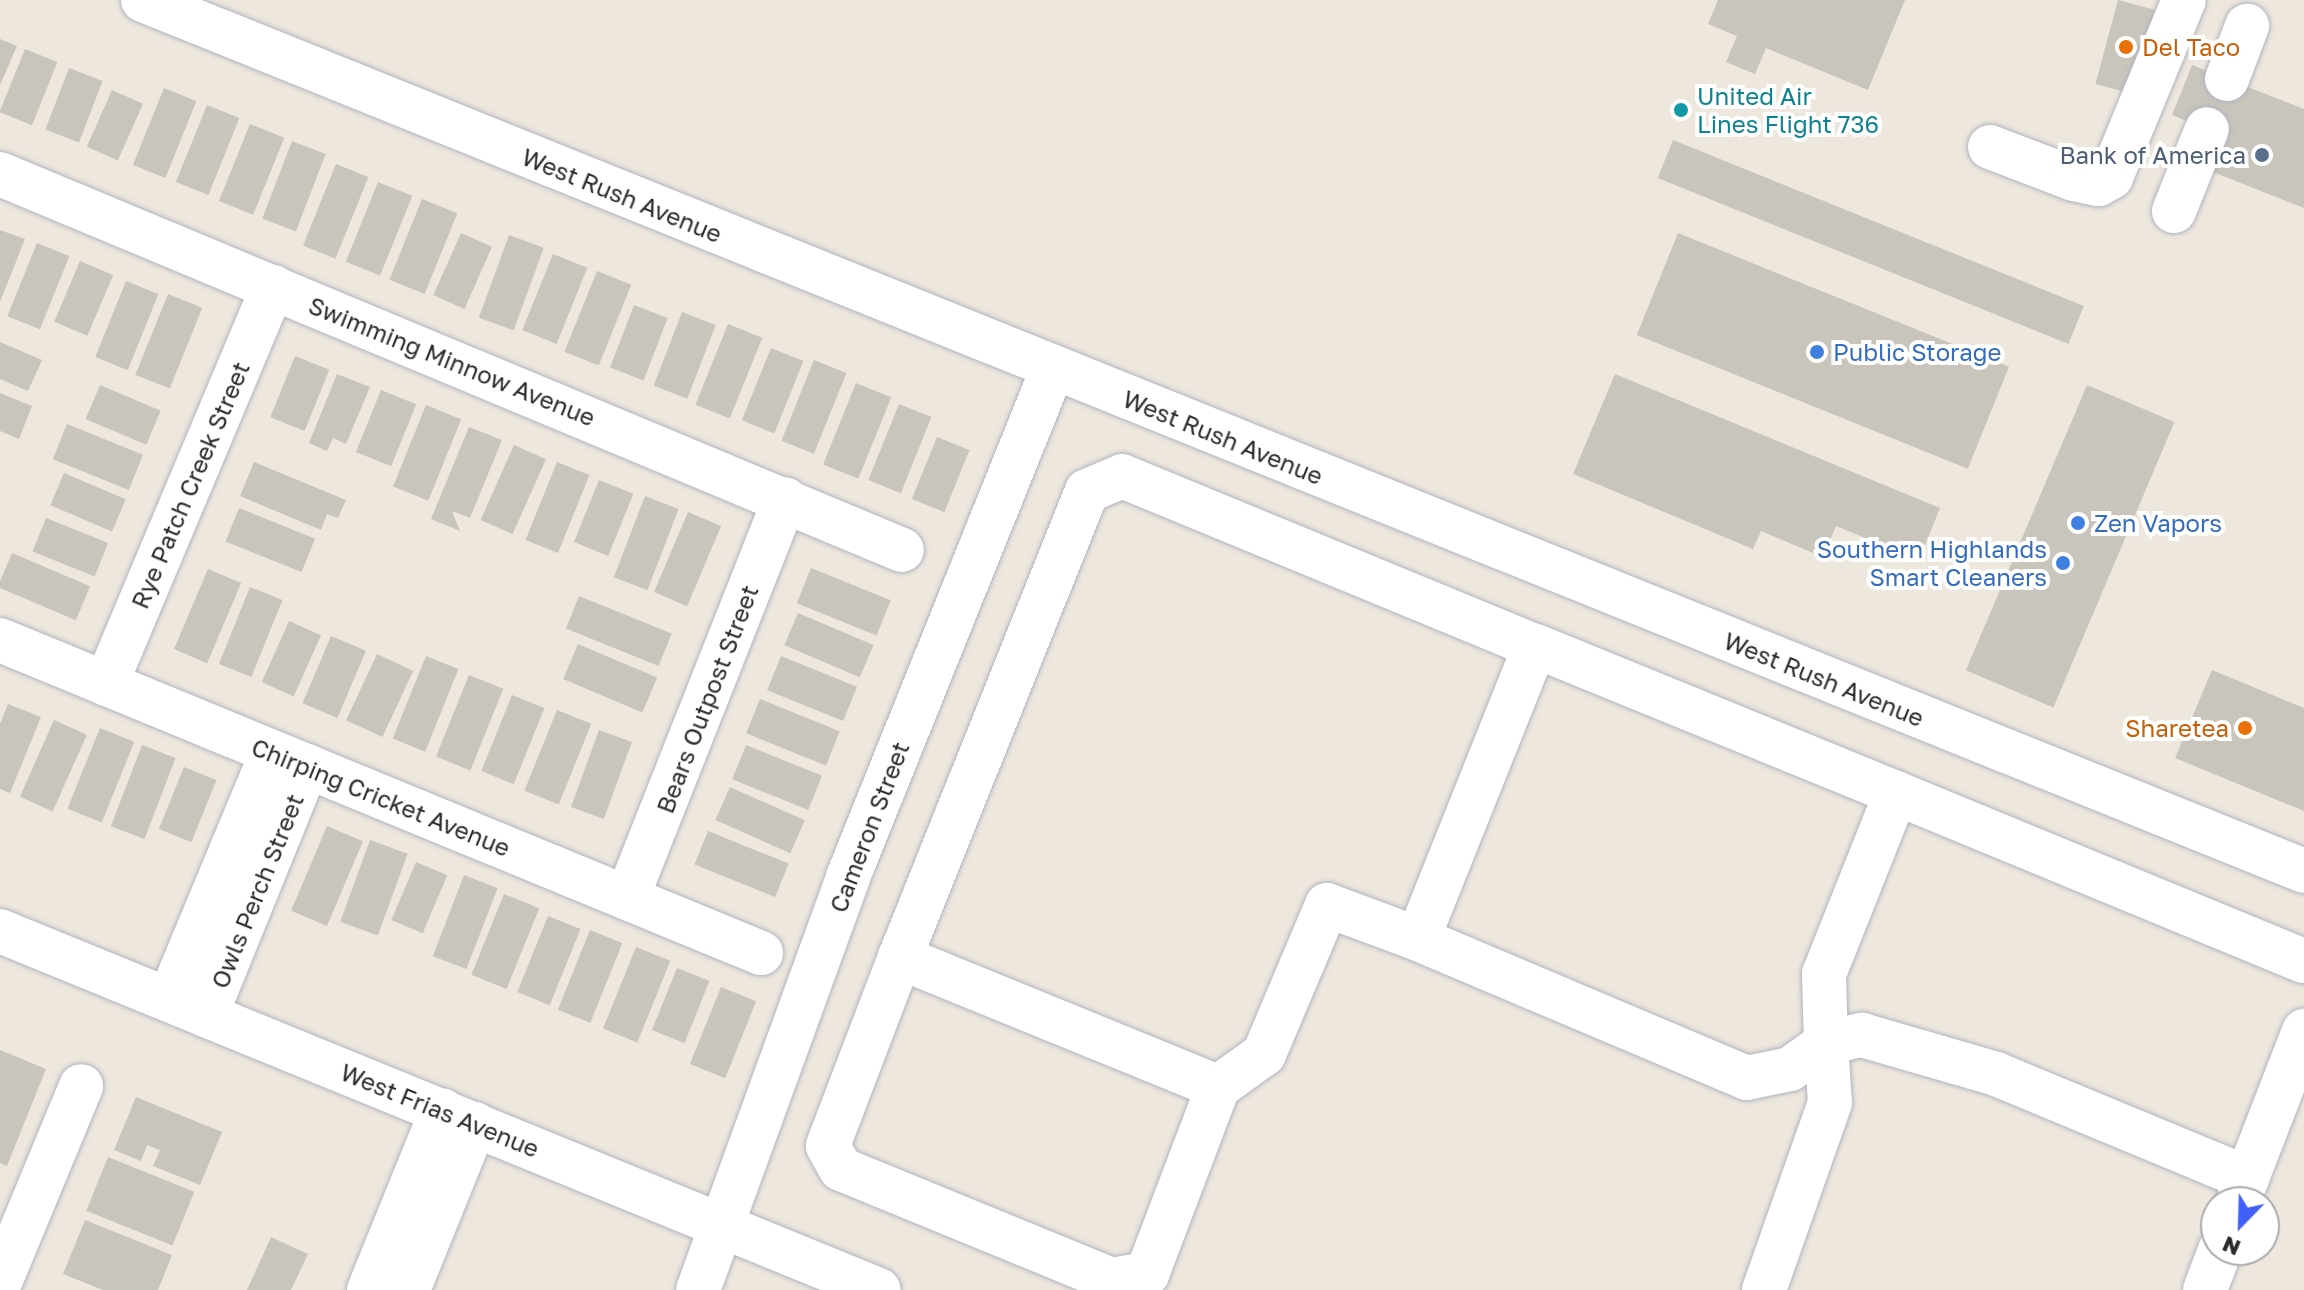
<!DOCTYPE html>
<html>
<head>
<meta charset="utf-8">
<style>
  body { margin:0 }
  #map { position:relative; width:2304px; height:1290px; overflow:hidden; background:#ede7de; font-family:"Golos Text",sans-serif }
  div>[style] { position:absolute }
  .building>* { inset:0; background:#c9c5bc; transform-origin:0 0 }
  .roads { filter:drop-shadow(0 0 2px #b2b4bf) drop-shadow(0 0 2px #b2b4bf) }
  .minor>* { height:44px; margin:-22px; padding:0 22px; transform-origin:22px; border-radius:22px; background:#fff }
  .dots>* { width:22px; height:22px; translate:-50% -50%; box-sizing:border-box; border:4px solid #fff; border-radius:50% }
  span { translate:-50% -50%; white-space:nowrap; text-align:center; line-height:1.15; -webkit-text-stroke:8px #fff; paint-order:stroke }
  .food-label { font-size:24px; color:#c56008 }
  .left { translate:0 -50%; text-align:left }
  .right { translate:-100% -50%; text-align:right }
  .culture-label { font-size:24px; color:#0d838f }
  .service-label { font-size:24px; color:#4e5e75 }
  .street-label { font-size:24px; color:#2c2c2c }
  .shop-label { font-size:24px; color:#366cbe }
  .north { position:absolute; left:2200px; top:1186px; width:80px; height:80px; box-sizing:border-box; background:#fff; border:2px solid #ababab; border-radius:50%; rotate:203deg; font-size:22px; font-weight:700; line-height:32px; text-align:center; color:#2c2c2c }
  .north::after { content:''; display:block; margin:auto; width:28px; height:36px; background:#4160f7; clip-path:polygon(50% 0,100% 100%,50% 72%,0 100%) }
</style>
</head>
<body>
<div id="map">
  <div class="building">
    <div style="clip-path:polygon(1718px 0,1905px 0,1868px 90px,1766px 48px,1755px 74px,1726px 62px,1737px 36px,1708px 24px)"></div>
    <div style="left:2118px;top:0;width:50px;height:87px;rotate:15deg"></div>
    <div style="clip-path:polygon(0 39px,17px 46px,0 85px)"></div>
    <div style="left:25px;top:49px;width:35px;height:68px;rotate:22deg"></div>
    <div style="clip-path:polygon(2192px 65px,2304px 109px,2304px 208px,2213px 172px,2227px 137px,2172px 115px)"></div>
    <div style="left:69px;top:68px;width:36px;height:66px;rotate:21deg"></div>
    <div style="left:164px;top:88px;width:35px;height:83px;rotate:22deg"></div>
    <div style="left:112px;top:90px;width:34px;height:62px;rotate:24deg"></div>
    <div style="left:207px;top:105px;width:35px;height:83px;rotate:22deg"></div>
    <div style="left:250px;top:124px;width:37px;height:83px;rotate:22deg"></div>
    <div style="left:1673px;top:140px;width:443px;height:41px;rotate:22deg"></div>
    <div style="left:292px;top:141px;width:36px;height:83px;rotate:21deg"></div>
    <div style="left:336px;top:164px;width:35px;height:88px;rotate:22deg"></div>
    <div style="left:378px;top:182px;width:37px;height:86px;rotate:22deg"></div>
    <div style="left:422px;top:199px;width:38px;height:87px;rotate:22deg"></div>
    <div style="clip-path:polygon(0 230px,25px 239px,0 302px)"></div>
    <div style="left:461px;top:233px;width:34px;height:68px;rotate:24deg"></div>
    <div style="left:1678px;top:233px;width:357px;height:110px;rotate:22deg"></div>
    <div style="left:509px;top:235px;width:37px;height:88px;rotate:20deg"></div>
    <div style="left:37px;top:243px;width:35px;height:79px;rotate:22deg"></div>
    <div style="left:553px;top:254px;width:37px;height:82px;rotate:22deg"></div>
    <div style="left:80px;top:261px;width:36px;height:66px;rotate:23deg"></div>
    <div style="left:597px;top:271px;width:37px;height:87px;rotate:22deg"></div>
    <div style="left:126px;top:281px;width:35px;height:82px;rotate:22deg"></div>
    <div style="left:168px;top:294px;width:37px;height:87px;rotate:22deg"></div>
    <div style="left:634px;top:305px;width:36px;height:67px;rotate:21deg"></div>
    <div style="left:682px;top:312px;width:36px;height:79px;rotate:21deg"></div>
    <div style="left:728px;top:324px;width:37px;height:87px;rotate:22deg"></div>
    <div style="clip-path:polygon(0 342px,42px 360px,28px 391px,0 379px)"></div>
    <div style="left:771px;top:348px;width:35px;height:78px;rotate:22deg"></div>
    <div style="left:295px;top:356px;width:37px;height:66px;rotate:22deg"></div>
    <div style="left:814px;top:360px;width:35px;height:87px;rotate:22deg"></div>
    <div style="clip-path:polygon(337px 374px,370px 387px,346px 444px,333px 438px,327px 451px,309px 443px)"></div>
    <div style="clip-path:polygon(1615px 374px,1940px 508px,1919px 560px,1836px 526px,1823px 557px,1761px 531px,1753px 549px,1573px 474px)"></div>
    <div style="left:856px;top:383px;width:38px;height:88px;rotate:22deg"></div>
    <div style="left:100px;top:385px;width:66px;height:37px;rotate:23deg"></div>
    <div style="left:2087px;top:385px;width:95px;height:310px;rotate:23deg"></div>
    <div style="left:381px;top:390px;width:38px;height:67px;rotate:22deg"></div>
    <div style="clip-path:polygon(0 393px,32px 406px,19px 439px,0 431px)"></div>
    <div style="left:899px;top:404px;width:35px;height:82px;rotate:22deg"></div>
    <div style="left:426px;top:405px;width:38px;height:88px;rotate:22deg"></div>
    <div style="left:67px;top:424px;width:82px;height:38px;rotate:22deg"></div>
    <div style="clip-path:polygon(469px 427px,502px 440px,470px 518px,452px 511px,460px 531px,431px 519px)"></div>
    <div style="left:937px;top:437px;width:35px;height:67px;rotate:22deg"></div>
    <div style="left:514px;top:445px;width:35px;height:82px;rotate:24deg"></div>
    <div style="clip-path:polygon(254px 462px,346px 500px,338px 518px,327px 514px,321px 530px,240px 496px)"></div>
    <div style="left:557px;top:462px;width:35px;height:84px;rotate:22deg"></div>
    <div style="left:64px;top:473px;width:67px;height:35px;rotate:23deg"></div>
    <div style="left:599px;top:480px;width:37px;height:67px;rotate:22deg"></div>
    <div style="left:645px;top:496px;width:36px;height:87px;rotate:21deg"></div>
    <div style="left:239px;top:508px;width:82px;height:36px;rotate:22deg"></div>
    <div style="left:688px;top:512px;width:36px;height:87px;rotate:23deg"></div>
    <div style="left:46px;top:518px;width:67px;height:36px;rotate:22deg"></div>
    <div style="left:12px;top:553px;width:85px;height:37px;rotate:23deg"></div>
    <div style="left:811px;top:568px;width:86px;height:38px;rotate:22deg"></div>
    <div style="left:208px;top:569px;width:36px;height:87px;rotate:23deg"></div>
    <div style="left:250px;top:587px;width:35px;height:83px;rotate:22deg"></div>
    <div style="left:579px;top:596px;width:100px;height:35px;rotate:22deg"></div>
    <div style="left:798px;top:613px;width:82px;height:35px;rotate:23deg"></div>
    <div style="left:289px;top:621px;width:35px;height:67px;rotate:24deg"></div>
    <div style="left:331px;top:636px;width:38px;height:73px;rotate:23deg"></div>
    <div style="left:578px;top:644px;width:86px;height:38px;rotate:23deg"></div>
    <div style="left:377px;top:654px;width:40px;height:73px;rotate:25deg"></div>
    <div style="left:426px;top:656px;width:35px;height:89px;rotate:22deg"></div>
    <div style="left:781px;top:656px;width:82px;height:37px;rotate:22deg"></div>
    <div style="clip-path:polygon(2212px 670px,2304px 708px,2304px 811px,2175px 758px)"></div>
    <div style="left:469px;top:675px;width:37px;height:88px;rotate:22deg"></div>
    <div style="left:512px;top:695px;width:35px;height:82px;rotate:22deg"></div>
    <div style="left:760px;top:699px;width:86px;height:37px;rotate:22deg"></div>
    <div style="clip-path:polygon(8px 704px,41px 717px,10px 793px,0 789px,0 724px)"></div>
    <div style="left:557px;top:710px;width:37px;height:87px;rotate:22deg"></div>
    <div style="left:54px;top:720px;width:36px;height:84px;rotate:24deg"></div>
    <div style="left:100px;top:728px;width:37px;height:87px;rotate:22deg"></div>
    <div style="left:599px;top:730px;width:35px;height:82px;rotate:20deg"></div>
    <div style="left:142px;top:745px;width:36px;height:87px;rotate:21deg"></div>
    <div style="left:746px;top:745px;width:82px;height:37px;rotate:22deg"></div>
    <div style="left:184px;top:767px;width:35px;height:67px;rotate:22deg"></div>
    <div style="left:730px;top:787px;width:82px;height:36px;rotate:24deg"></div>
    <div style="left:327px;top:826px;width:39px;height:92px;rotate:23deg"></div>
    <div style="left:708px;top:831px;width:87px;height:36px;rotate:22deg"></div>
    <div style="left:370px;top:840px;width:40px;height:87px;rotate:20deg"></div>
    <div style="left:416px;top:862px;width:34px;height:63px;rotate:23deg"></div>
    <div style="left:464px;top:875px;width:36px;height:87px;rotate:21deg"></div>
    <div style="left:504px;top:894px;width:38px;height:87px;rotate:22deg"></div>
    <div style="left:548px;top:916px;width:35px;height:82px;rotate:22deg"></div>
    <div style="left:590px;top:930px;width:35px;height:86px;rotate:22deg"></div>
    <div style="left:636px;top:947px;width:37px;height:88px;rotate:22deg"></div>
    <div style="left:677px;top:968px;width:35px;height:67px;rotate:22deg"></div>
    <div style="left:721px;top:987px;width:38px;height:83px;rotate:22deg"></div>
    <div style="clip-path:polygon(0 1050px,46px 1069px,7px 1166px,0 1163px)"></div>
    <div style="clip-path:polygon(136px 1097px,222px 1132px,200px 1185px,153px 1166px,160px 1150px,147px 1145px,141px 1161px,114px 1150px)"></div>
    <div style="left:108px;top:1157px;width:93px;height:58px;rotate:22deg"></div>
    <div style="clip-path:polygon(85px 1220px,172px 1255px,158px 1290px,103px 1290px,63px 1274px)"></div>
    <div style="clip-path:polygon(271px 1237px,308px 1254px,291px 1290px,247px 1290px)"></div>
  </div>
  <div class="roads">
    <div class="minor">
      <div style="left:143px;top:0;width:2330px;rotate:21.95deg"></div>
      <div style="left:2227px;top:79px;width:57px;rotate:-69.3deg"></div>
      <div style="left:1990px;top:147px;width:90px;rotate:20.9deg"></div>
      <div style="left:2074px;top:179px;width:25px;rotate:12deg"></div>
      <div style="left:2098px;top:184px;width:15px;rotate:-28deg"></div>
      <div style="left:2111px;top:177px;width:191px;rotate:-67.6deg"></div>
      <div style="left:0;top:174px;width:977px;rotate:22.63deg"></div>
      <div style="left:2174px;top:211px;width:88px;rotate:-68.1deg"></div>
      <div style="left:0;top:640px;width:823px;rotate:22.36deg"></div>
      <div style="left:106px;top:684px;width:431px;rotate:-67.2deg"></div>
      <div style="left:1896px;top:793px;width:390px;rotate:-157.8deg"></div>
      <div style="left:1535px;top:646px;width:315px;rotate:111.8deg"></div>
      <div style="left:1418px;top:939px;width:357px;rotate:22.9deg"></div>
      <div style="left:1747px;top:1078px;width:44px;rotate:-11.8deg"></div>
      <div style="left:1790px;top:1069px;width:44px;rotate:-35.8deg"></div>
      <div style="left:1826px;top:1043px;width:69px;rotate:-91.7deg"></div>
      <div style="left:1824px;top:974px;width:195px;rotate:-68.3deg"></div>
      <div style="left:1896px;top:793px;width:441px;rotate:22.4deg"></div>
      <div style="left:627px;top:898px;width:429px;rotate:-68.4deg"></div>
      <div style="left:0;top:931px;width:949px;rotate:22.22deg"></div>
      <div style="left:1418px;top:939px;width:97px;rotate:-159.5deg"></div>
      <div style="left:1327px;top:905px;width:162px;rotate:112.9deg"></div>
      <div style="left:1264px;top:1054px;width:57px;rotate:144.3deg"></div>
      <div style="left:1218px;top:1087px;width:344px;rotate:-157.8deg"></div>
      <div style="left:900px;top:957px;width:502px;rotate:-68.14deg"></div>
      <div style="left:1087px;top:491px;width:38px;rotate:-23deg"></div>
      <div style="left:1122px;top:476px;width:447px;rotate:22.4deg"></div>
      <div style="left:900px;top:957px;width:202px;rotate:110.9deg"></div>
      <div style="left:828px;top:1146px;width:26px;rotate:61deg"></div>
      <div style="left:841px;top:1169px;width:293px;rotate:22.3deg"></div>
      <div style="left:1112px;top:1280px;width:36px;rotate:-10deg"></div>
      <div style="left:1147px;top:1274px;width:200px;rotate:-69.2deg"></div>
      <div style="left:169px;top:1000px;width:268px;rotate:-67.4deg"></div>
      <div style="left:206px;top:1015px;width:269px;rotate:-67.9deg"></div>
      <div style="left:2247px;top:1178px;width:158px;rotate:-68.8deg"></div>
      <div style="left:0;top:1282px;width:212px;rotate:-67.5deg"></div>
      <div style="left:369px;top:1290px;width:194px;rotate:-67.9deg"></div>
      <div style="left:408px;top:1290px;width:179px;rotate:-68deg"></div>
      <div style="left:698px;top:1290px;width:439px;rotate:-70deg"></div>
      <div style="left:848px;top:877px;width:549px;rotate:-68.06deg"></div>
      <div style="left:1764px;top:1290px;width:198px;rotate:-70.6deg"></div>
      <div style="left:1830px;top:1103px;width:60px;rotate:-93.8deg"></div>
      <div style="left:1826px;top:1043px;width:37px;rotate:-13deg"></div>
      <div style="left:1862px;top:1035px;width:140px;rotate:16.2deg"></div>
      <div style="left:1996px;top:1074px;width:272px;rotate:22.5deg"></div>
      <div style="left:2247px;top:1178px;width:26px;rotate:111deg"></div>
      <div style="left:2205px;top:1290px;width:43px;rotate:-69.4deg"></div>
    </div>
  </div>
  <div class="dots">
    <div style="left:2126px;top:47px;background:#e8710a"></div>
    <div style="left:1681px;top:110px;background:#0f9aa8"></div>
    <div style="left:2262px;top:155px;background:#5c6f8a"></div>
    <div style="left:1817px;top:352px;background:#3f7fe0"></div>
    <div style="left:2078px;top:523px;background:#3f7fe0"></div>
    <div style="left:2063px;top:563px;background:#3f7fe0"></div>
    <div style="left:2245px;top:728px;background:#e8710a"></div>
  </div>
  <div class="food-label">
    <span class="left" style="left:2142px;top:47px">Del Taco</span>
    <span class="right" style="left:2229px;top:728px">Sharetea</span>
  </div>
  <div class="culture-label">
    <span class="left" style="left:1697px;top:110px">United Air<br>Lines Flight 736</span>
  </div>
  <div class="service-label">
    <span class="right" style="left:2246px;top:155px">Bank of America</span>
  </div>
  <div class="street-label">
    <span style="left:622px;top:195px;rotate:22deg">West Rush Avenue</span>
    <span style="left:452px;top:361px;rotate:22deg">Swimming Minnow Avenue</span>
    <span style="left:1223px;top:437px;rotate:22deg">West Rush Avenue</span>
    <span style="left:190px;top:485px;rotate:-67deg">Rye Patch Creek Street</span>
    <span style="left:1824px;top:679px;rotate:22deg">West Rush Avenue</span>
    <span style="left:707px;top:699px;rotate:-69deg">Bears Outpost Street</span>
    <span style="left:381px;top:797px;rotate:22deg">Chirping Cricket Avenue</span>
    <span style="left:869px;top:827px;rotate:-69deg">Cameron Street</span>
    <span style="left:257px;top:891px;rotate:-68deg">Owls Perch Street</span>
    <span style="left:440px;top:1110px;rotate:22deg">West Frias Avenue</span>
  </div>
  <div class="shop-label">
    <span class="left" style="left:1833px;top:352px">Public Storage</span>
    <span class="left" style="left:2094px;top:523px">Zen Vapors</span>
    <span class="right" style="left:2047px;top:563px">Southern Highlands<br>Smart Cleaners</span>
  </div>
  <div class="north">N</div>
</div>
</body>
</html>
